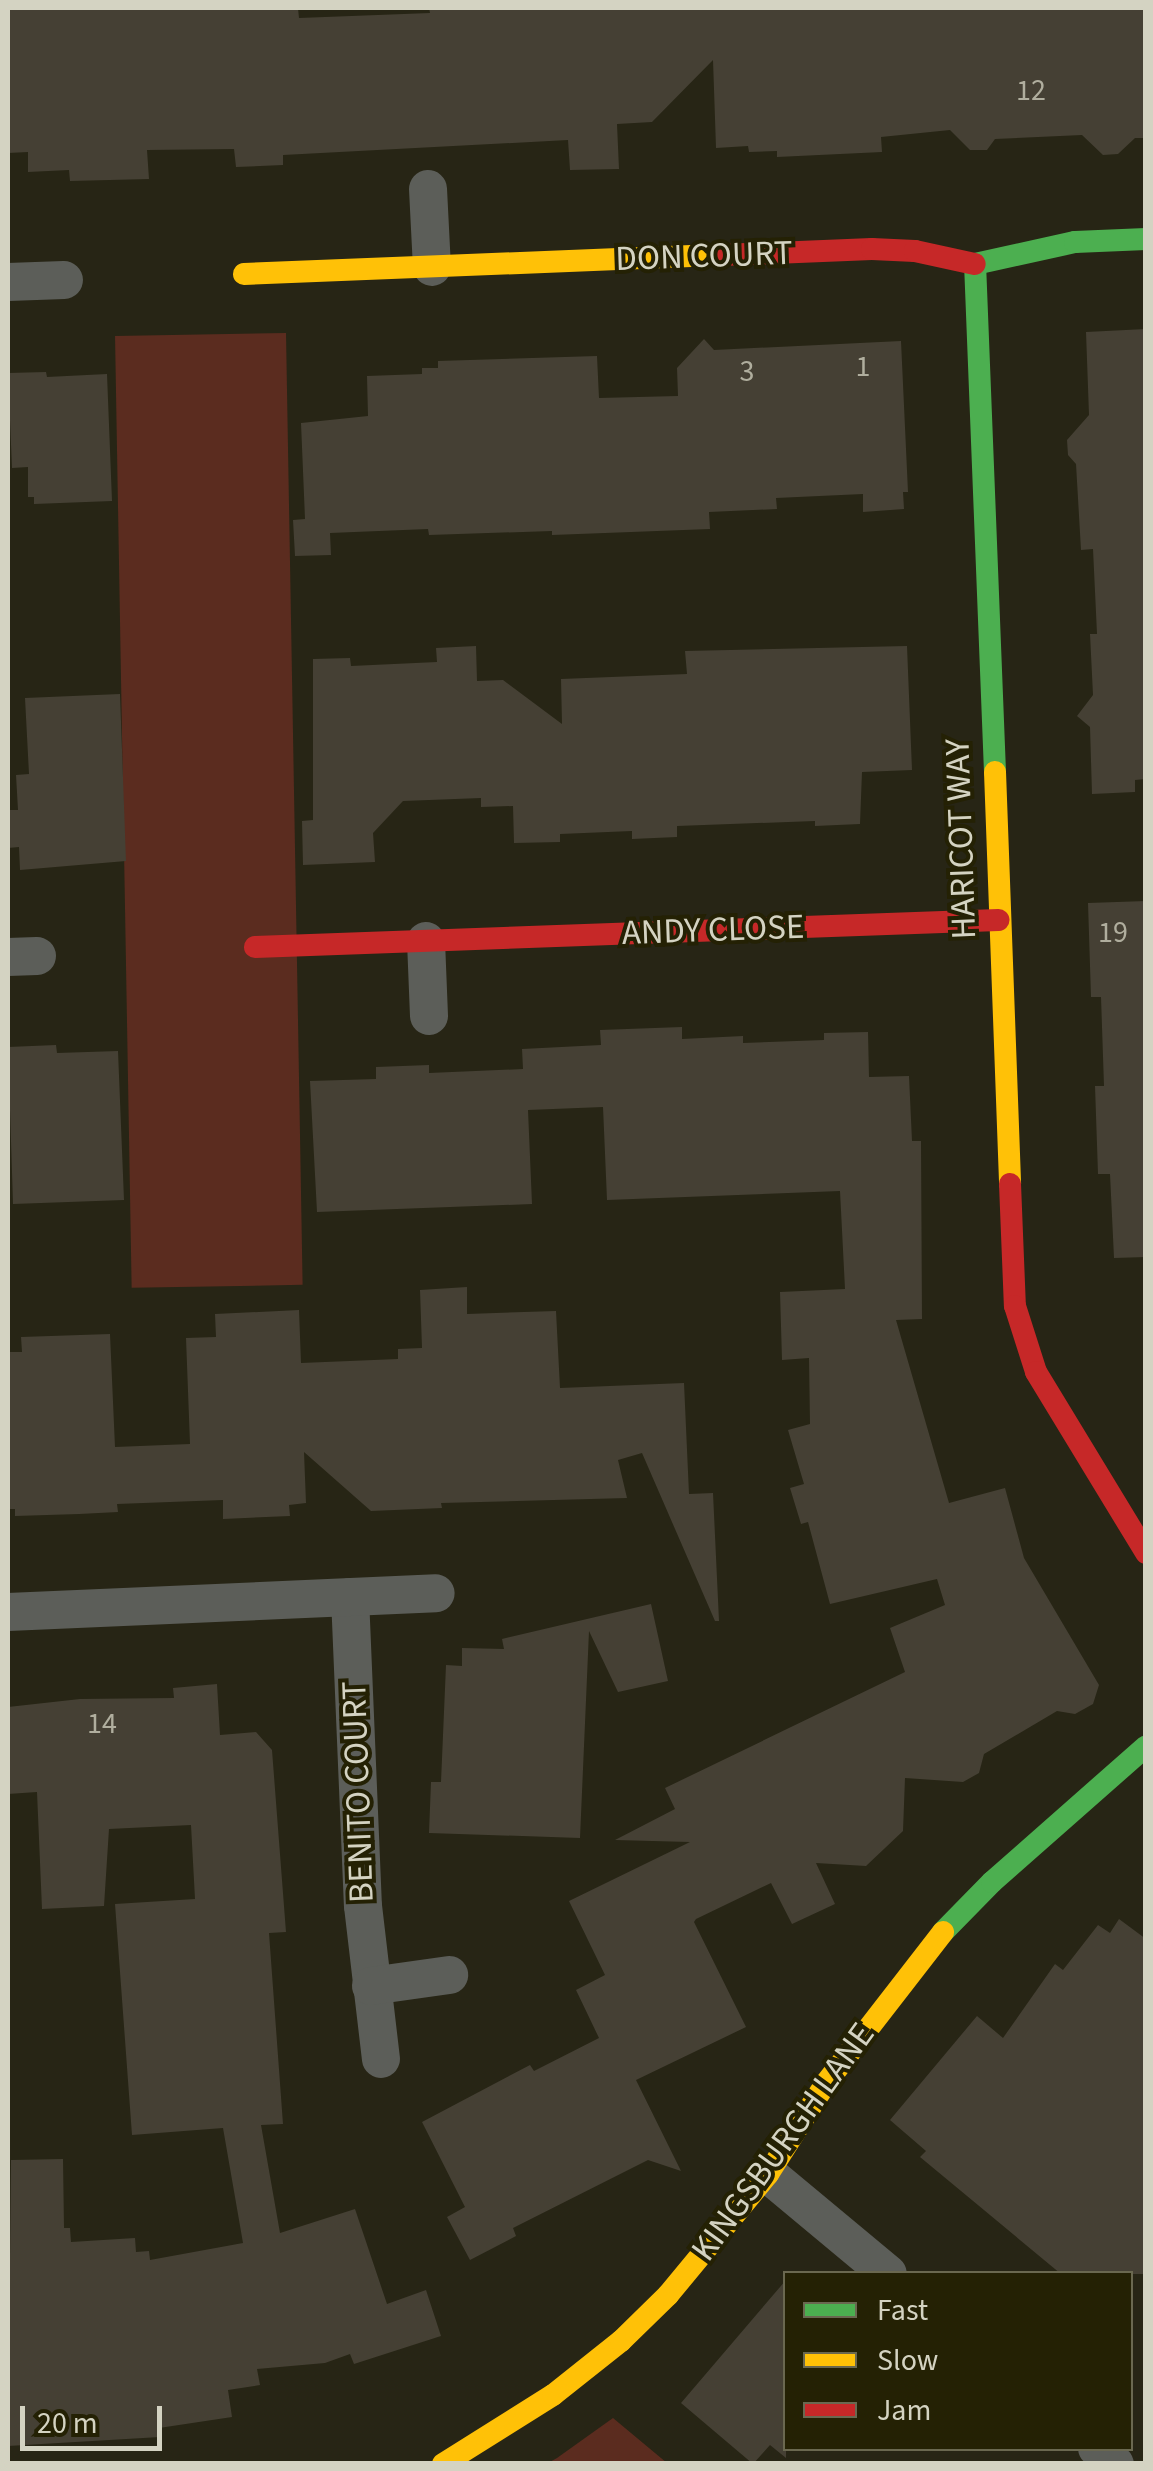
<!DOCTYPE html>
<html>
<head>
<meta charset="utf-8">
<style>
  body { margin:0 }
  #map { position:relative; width:1153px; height:2471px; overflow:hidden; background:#272515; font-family:"Source Sans 3",sans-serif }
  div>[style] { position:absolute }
  .green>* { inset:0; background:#5b2c1f; transform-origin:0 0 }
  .building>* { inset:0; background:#454034 }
  .street>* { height:38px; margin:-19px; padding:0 19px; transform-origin:19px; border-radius:19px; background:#5c5e59 }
  .fast>* { height:22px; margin:-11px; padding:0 11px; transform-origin:11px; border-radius:11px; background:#4caf50 }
  .slow>* { height:22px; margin:-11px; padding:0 11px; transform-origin:11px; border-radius:11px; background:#ffc107 }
  .jam>* { height:22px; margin:-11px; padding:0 11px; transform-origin:11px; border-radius:11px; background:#c62828 }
  span { translate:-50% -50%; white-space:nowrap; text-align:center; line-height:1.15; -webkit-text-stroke:8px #242104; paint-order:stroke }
  .number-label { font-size:30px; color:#b0ae9e }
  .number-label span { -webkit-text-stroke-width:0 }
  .street-label { font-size:35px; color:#d4d3c2 }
  .frame { position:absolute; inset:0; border:10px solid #d4d3c2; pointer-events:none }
  .legend { position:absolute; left:783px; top:2271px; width:350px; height:180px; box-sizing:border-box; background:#242104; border:2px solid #6a6850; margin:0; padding:12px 18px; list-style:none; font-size:30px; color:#d4d3c2 }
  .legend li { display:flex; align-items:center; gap:20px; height:50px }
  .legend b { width:50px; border:2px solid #6a6850 }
  .scale { position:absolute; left:20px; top:2406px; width:142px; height:45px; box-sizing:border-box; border:5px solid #d4d3c2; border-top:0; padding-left:12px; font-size:30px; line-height:35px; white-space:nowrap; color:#d4d3c2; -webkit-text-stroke:8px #242104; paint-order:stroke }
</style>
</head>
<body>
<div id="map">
  <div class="green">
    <div style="left:286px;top:333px;width:952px;height:171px;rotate:89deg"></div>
    <div style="clip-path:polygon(613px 2418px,667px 2463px,548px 2463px,557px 2458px)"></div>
  </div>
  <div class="building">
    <div style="clip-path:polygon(8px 8px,298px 8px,299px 18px,430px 13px,429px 8px,1146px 8px,1146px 138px,1135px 138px,1118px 154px,1103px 155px,1082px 135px,995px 139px,987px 150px,970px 150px,950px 130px,881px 137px,882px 152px,777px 157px,777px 151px,749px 152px,748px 146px,716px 148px,713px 60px,652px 122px,617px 124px,619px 169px,570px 170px,568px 140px,283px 155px,283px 165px,236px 167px,234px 149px,147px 150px,149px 179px,70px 181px,69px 170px,28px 172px,28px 152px,8px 153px)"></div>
    <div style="clip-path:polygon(1146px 329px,1146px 779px,1135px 780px,1135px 792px,1092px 794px,1090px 727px,1077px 716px,1093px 695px,1090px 634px,1097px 634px,1093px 549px,1081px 550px,1076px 464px,1068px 455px,1067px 440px,1089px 415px,1086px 332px)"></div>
    <div style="clip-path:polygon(704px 339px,714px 350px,901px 341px,908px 492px,903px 492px,904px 509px,863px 512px,863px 494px,776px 498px,777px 509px,709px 512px,710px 529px,552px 535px,552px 531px,429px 535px,428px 529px,330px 533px,331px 555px,295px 556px,293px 520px,305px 519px,301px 423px,368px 416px,367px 376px,422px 374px,422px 368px,438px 368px,438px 361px,597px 356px,599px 398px,678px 396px,677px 368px)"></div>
    <div style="clip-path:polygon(46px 372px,47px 377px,107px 374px,112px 501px,34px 504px,34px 497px,28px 497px,28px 467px,12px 468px,8px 373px)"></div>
    <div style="clip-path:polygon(476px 646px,477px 681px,503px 680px,562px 724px,561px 679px,687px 674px,685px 651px,907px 646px,912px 770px,862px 772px,860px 824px,815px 826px,815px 821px,677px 826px,677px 837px,632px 839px,632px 831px,560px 834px,560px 842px,514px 843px,513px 806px,481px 807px,481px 798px,403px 801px,373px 833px,375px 862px,303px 865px,302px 821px,313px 820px,313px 659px,350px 658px,351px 666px,437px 662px,436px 648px)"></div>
    <div style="clip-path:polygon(120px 694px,126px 861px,20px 870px,19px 847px,8px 848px,8px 810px,18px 810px,16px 775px,29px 774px,25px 698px)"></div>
    <div style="clip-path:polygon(1146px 901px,1146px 1257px,1114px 1258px,1110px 1174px,1098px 1174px,1095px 1086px,1104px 1086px,1101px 997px,1091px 997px,1088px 903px)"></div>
    <div style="clip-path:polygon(682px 1027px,682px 1039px,743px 1036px,743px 1043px,824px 1040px,824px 1033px,868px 1032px,869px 1077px,909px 1076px,912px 1141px,921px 1141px,922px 1319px,896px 1320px,949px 1503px,1005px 1488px,1024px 1558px,1099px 1685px,1093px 1704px,1075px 1714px,1057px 1711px,984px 1754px,979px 1773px,963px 1782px,905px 1778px,903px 1831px,866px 1866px,816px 1863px,835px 1904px,792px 1924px,771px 1883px,696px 1919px,694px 1922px,746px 2027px,636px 2080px,681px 2171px,648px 2160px,513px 2228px,516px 2236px,470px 2260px,447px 2217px,465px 2207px,422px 2122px,530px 2065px,534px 2071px,599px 2038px,576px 1990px,605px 1975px,569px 1901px,690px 1842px,615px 1840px,675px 1809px,665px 1788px,905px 1672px,890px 1628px,945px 1605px,937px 1579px,830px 1604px,808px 1522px,801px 1524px,790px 1488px,804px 1484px,788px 1430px,810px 1424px,809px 1358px,782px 1360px,780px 1292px,845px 1289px,840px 1191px,607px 1200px,603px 1107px,528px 1110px,532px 1204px,317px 1212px,310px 1081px,376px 1079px,376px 1067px,429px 1065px,429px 1073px,523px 1069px,522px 1049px,601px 1045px,600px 1030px)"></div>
    <div style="clip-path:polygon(56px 1045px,57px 1053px,118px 1051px,124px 1200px,13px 1204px,8px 1047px)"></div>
    <div style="clip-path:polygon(467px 1287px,467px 1314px,556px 1311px,560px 1388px,684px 1383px,689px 1494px,713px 1493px,719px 1621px,715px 1621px,642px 1453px,618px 1460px,627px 1498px,441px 1503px,442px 1508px,371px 1511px,304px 1452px,306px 1503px,289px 1505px,290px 1516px,223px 1519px,223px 1500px,117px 1504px,118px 1512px,79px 1514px,15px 1516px,15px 1509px,8px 1509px,8px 1352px,22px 1352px,21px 1337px,110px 1334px,115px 1447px,190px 1444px,186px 1338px,216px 1337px,215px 1314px,299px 1310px,301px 1363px,398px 1359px,398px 1349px,422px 1348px,420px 1290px)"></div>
    <div style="clip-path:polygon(651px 1604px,668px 1681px,618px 1692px,589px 1631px,580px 1838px,429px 1833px,431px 1782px,441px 1782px,446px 1665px,462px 1666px,462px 1648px,504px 1649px,502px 1639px)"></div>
    <div style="clip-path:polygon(217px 1684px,220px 1735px,256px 1732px,272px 1750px,286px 1932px,269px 1933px,283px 2124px,261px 2125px,280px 2233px,355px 2209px,387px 2304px,426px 2290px,441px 2336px,354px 2364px,350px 2354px,325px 2363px,257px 2369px,260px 2385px,228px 2390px,232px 2417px,159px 2428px,160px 2437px,8px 2446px,11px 2160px,63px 2159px,64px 2228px,70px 2228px,71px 2242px,135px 2238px,136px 2252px,149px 2251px,150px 2260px,243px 2243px,223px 2128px,132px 2135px,115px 1904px,195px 1899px,191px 1825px,109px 1829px,104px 1906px,42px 1909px,37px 1792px,8px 1794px,8px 1707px,80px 1699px,174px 1698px,173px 1688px)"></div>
    <div style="clip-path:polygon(1119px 1919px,1146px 1939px,1146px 2274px,1061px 2274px,920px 2157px,926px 2151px,890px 2120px,977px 2016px,1003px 2038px,1055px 1964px,1063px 1970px,1098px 1925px,1110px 1933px)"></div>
    <div style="clip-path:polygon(786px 2280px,786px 2458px,770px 2445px,753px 2464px,681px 2403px)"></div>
  </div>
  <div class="street">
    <div style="left:428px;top:189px;width:78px;rotate:87.1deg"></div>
    <div style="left:8px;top:282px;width:56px;rotate:-2deg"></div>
    <div style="left:426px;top:941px;width:75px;rotate:87.7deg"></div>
    <div style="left:8px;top:957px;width:29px;rotate:-2deg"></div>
    <div style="left:350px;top:1597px;width:309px;rotate:87.6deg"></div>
    <div style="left:363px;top:1906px;width:154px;rotate:83.3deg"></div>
    <div style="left:8px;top:1612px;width:428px;rotate:-2.5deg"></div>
    <div style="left:371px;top:1986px;width:79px;rotate:-8deg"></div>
    <div style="left:768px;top:2174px;width:156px;rotate:39.8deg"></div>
    <div style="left:1097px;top:2448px;width:24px;rotate:42deg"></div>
  </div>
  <div class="fast">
    <div style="left:995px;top:772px;width:508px;rotate:-92.25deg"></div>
    <div style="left:975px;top:264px;width:102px;rotate:-12.4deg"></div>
    <div style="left:1075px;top:242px;width:71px;rotate:-2.4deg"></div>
    <div style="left:943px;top:1932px;width:70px;rotate:-45.6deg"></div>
    <div style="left:992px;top:1882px;width:205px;rotate:-41.4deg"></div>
  </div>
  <div class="slow">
    <div style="left:244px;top:274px;width:478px;rotate:-2.3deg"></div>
    <div style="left:995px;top:772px;width:412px;rotate:87.9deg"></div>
    <div style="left:443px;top:2464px;width:130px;rotate:-32.1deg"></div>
    <div style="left:553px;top:2395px;width:87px;rotate:-38.5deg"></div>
    <div style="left:621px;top:2341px;width:66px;rotate:-44.4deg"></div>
    <div style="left:668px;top:2295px;width:157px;rotate:-50.4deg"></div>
    <div style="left:768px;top:2174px;width:108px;rotate:-57.5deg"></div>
    <div style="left:826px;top:2083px;width:191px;rotate:-52.2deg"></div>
  </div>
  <div class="jam">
    <div style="left:722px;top:255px;width:150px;rotate:-2.3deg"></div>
    <div style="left:872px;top:249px;width:43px;rotate:2.7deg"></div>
    <div style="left:915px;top:251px;width:61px;rotate:12.2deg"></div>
    <div style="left:255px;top:947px;width:744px;rotate:-2.08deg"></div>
    <div style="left:1010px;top:1184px;width:122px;rotate:87.7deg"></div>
    <div style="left:1015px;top:1306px;width:69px;rotate:72.3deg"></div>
    <div style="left:1036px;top:1372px;width:212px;rotate:58.7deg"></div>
  </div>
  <div class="number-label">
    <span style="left:1031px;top:91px">12</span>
    <span style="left:863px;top:367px">1</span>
    <span style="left:747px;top:372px">3</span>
    <span style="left:1113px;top:933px">19</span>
    <span style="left:102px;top:1724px">14</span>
  </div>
  <div class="street-label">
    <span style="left:704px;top:256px;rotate:-2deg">DON COURT</span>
    <span style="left:961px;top:839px;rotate:-92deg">HARICOT WAY</span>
    <span style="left:713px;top:930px;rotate:-2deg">ANDY CLOSE</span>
    <span style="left:358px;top:1792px;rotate:-92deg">BENITO COURT</span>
    <span style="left:783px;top:2142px;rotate:-54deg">KINGSBURGH LANE</span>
  </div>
  <div class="frame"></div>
  <ul class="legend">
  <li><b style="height:12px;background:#4caf50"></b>Fast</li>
  <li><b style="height:12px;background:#ffc107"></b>Slow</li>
  <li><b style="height:12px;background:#c62828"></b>Jam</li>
  </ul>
  <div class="scale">20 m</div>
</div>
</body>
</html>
